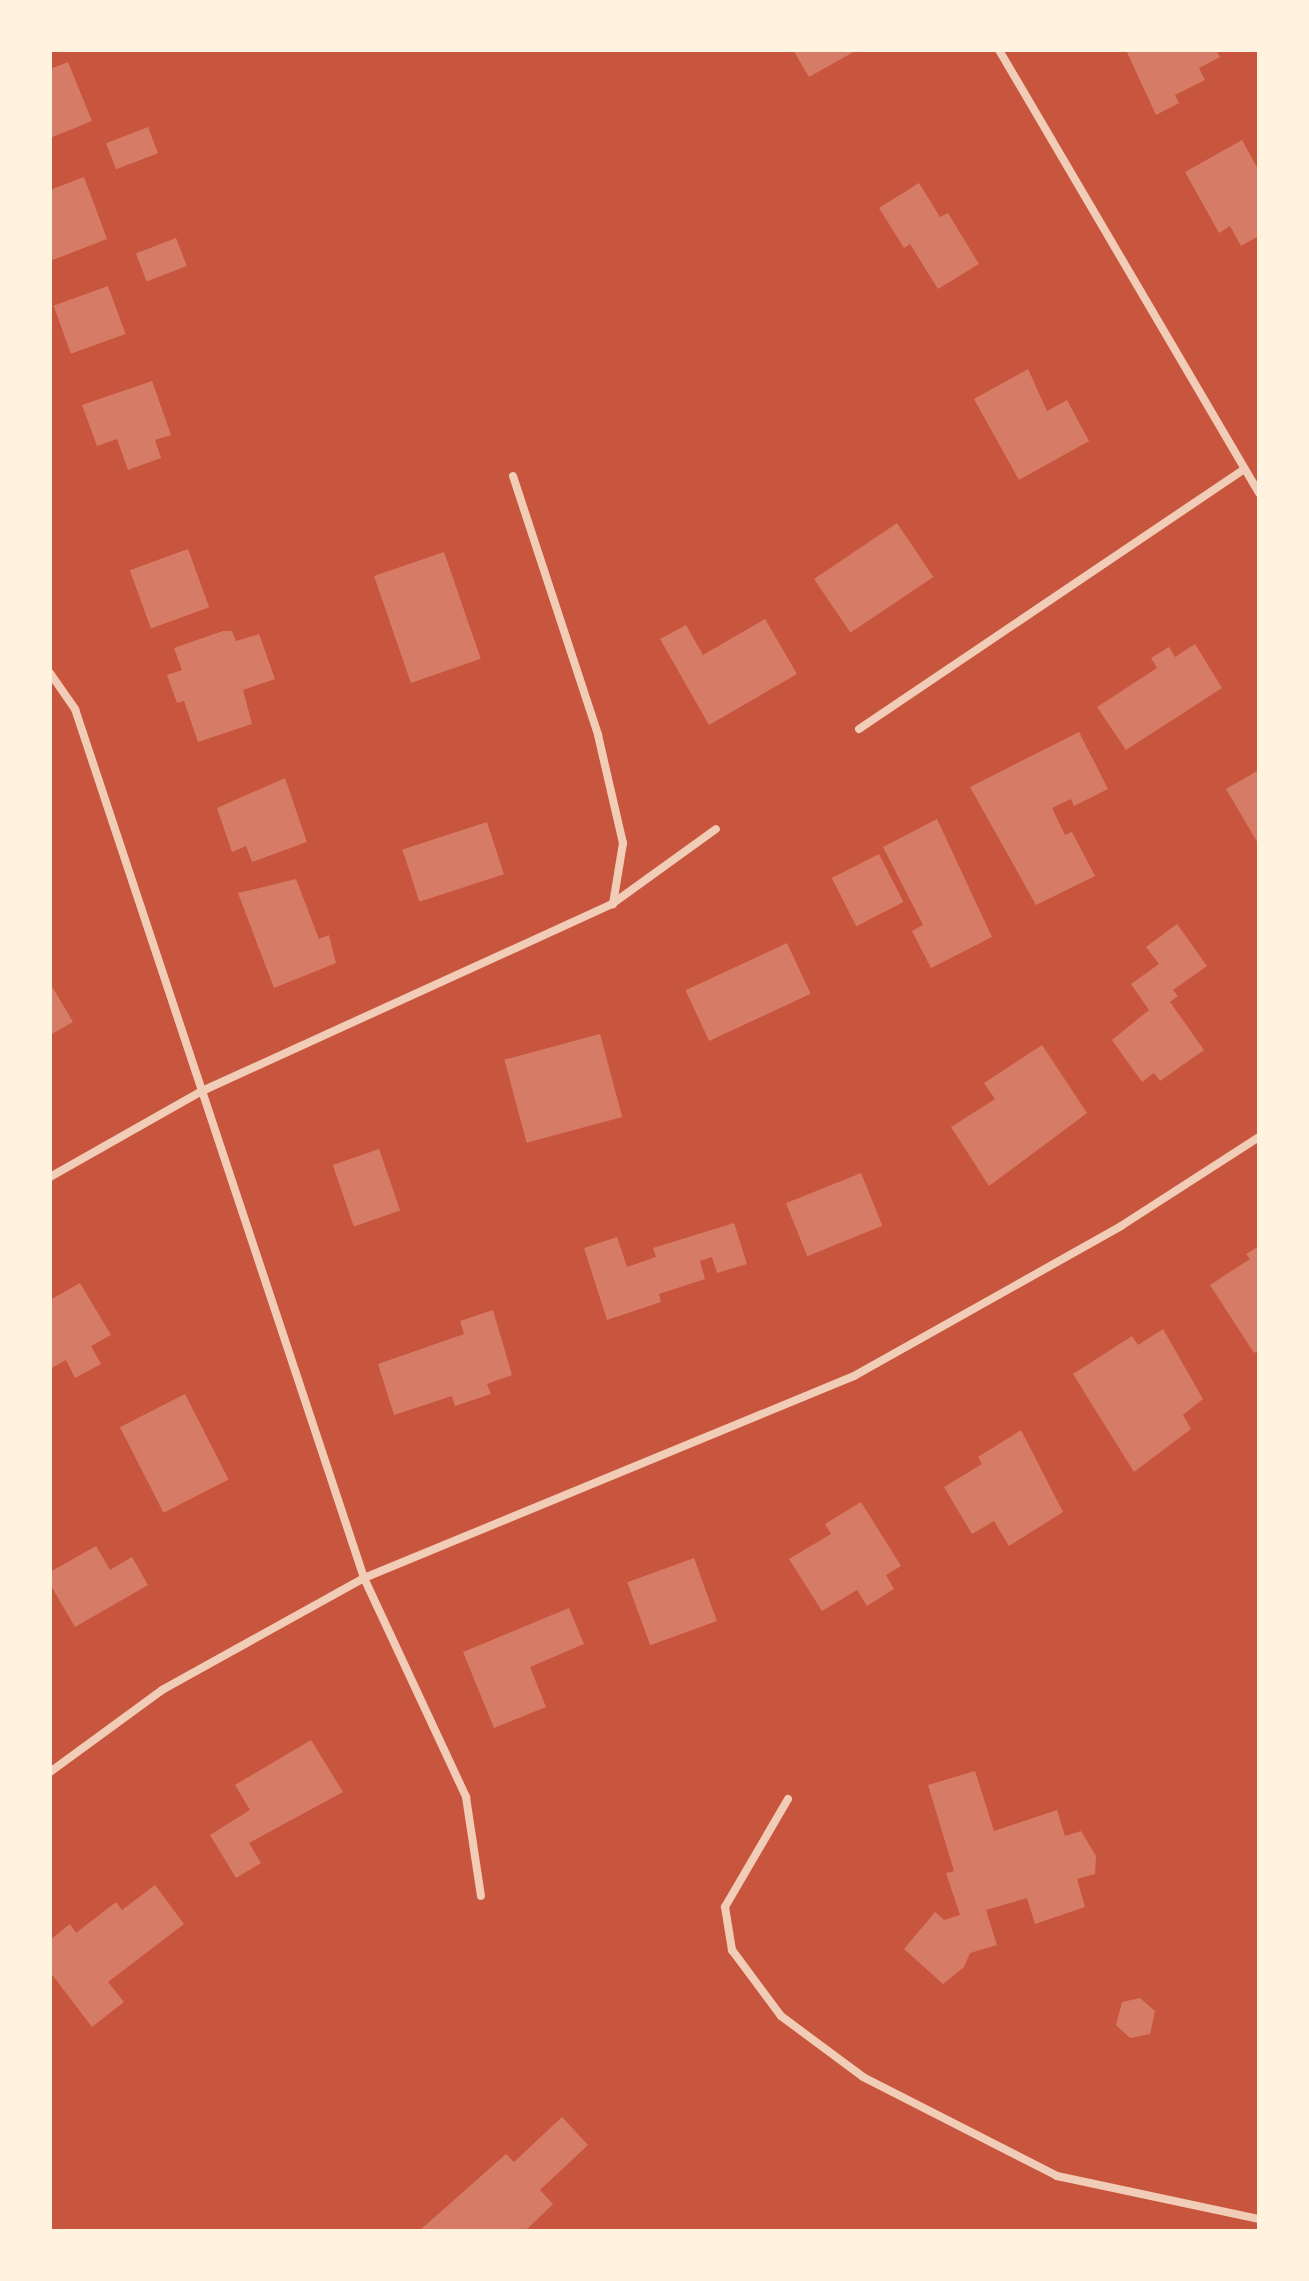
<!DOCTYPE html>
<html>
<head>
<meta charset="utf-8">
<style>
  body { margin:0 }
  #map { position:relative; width:1309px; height:2281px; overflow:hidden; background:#c8553d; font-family:"Source Sans 3",sans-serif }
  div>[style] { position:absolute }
  .building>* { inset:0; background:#d67c66; transform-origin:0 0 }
  .minor>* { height:8px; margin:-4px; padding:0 4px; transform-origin:4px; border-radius:4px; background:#f1ccb7 }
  span { translate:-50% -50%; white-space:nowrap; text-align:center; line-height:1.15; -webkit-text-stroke:8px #fff3e0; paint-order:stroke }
  .frame { position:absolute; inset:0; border:52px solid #fff3e0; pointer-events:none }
</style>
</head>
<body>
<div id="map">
  <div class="building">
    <div style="clip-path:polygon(793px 50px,857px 50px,809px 77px)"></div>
    <div style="clip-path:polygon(1126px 50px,1216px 50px,1220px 57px,1199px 68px,1205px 80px,1175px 95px,1179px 103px,1156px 115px)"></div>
    <div style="clip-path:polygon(68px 62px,92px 121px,50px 138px,50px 69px)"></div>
    <div style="left:148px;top:127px;width:28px;height:45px;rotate:69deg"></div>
    <div style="clip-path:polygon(1242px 140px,1259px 171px,1259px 236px,1241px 246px,1230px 226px,1219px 233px,1185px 172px)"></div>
    <div style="clip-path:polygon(84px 177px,107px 239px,50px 261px,50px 190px)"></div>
    <div style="clip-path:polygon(919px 183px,940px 217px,948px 213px,979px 264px,938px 289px,910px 244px,904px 248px,879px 208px)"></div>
    <div style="left:176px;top:238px;width:30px;height:43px;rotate:69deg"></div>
    <div style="left:108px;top:286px;width:51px;height:58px;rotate:70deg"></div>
    <div style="clip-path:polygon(1028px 369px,1047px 411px,1067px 400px,1089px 441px,1019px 480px,974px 399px)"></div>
    <div style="clip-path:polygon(152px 381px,171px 435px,155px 440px,161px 458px,128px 470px,117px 439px,97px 446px,82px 405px)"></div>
    <div style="left:897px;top:523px;width:65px;height:100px;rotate:56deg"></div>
    <div style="left:188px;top:549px;width:62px;height:62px;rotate:70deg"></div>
    <div style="left:444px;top:552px;width:113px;height:74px;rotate:71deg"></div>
    <div style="clip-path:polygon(765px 619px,797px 674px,709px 725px,660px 639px,686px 625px,703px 655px)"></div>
    <div style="clip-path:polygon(223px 631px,232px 631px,236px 641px,259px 634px,275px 679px,243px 690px,252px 724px,198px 742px,184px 701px,177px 703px,167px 675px,182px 670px,174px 648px)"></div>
    <div style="clip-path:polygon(1195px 644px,1222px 688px,1126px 750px,1097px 707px,1157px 668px,1151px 658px,1169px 647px,1175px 657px)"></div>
    <div style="clip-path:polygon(1079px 732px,1108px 789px,1074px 806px,1071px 799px,1052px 808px,1065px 835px,1072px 832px,1095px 876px,1036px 905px,970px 787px)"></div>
    <div style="clip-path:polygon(1259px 770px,1259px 845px,1226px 789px)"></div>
    <div style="clip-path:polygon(285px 778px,307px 842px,252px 862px,246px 846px,232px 852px,217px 808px)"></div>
    <div style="clip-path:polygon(937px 819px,992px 937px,931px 968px,912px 931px,923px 925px,883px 847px)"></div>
    <div style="left:487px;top:822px;width:55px;height:89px;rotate:72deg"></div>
    <div style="left:879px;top:854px;width:54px;height:53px;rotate:63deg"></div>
    <div style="clip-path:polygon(296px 879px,319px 939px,329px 935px,336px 963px,274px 988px,238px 893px)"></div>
    <div style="clip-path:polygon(1177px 924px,1207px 966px,1173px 990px,1178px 996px,1170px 1002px,1204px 1050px,1160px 1081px,1154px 1073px,1142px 1082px,1112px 1040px,1149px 1010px,1131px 984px,1159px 964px,1146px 947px)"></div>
    <div style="left:787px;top:943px;width:56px;height:112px;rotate:65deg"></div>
    <div style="clip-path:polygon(50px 983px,73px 1022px,50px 1035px)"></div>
    <div style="left:600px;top:1034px;width:86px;height:99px;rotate:75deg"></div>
    <div style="clip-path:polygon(1042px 1045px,1087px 1113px,989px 1186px,951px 1127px,995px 1099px,984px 1083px)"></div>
    <div style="left:379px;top:1149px;width:65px;height:49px;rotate:71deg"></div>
    <div style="left:861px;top:1173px;width:57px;height:81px;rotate:68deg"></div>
    <div style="clip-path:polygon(734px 1223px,747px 1264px,717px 1273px,712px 1257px,700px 1261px,705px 1279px,659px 1294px,661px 1302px,607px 1320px,584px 1248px,617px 1237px,627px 1267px,656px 1257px,653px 1248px)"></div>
    <div style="clip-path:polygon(1259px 1246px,1259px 1350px,1254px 1353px,1210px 1285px,1250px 1259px,1246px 1254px)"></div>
    <div style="clip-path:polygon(80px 1283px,111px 1335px,91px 1346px,101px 1364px,75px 1378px,66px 1360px,50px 1369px,50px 1300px)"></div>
    <div style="clip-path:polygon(493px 1310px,512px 1375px,487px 1384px,491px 1394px,455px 1406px,452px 1396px,394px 1415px,378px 1364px,464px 1334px,460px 1321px)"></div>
    <div style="clip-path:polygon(1163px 1329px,1203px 1399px,1183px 1415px,1191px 1429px,1134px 1472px,1073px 1374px,1132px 1336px,1138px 1345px)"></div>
    <div style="left:185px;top:1394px;width:96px;height:73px;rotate:63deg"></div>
    <div style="clip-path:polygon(1021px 1430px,1063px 1512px,1009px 1546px,994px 1521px,972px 1534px,944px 1487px,982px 1464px,978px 1457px)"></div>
    <div style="clip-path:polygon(861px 1502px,901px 1566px,886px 1575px,894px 1589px,867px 1606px,857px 1590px,822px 1611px,789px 1559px,831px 1534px,825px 1524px)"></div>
    <div style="clip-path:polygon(96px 1546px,110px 1570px,132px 1557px,148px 1585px,75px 1627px,50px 1584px,50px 1572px)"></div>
    <div style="left:694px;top:1558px;width:67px;height:71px;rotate:70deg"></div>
    <div style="clip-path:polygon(569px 1608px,584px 1644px,530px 1667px,546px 1707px,494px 1728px,463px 1652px)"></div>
    <div style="clip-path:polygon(311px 1740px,343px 1792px,249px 1843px,261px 1863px,236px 1878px,210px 1835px,250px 1810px,235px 1785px)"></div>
    <div style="clip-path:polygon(975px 1771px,994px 1831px,1057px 1810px,1065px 1836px,1081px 1831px,1096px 1856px,1095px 1874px,1077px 1879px,1085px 1907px,1035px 1924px,1027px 1898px,986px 1910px,997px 1945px,970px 1953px,964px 1967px,943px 1984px,904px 1949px,935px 1912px,944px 1920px,960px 1915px,946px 1873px,954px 1871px,928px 1785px)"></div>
    <div style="clip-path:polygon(155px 1885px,184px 1924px,108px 1982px,124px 2002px,92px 2027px,50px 1972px,50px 1940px,70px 1924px,76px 1933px,116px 1902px,122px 1910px)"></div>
    <div style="clip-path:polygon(1140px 1998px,1155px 2011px,1150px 2034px,1130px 2038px,1116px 2025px,1122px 2002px)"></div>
    <div style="clip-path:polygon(562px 2117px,588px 2145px,540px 2190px,553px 2204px,525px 2231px,419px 2231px,506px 2154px,514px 2162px)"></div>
  </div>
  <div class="minor">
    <div style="left:999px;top:50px;width:514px;rotate:59.59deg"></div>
    <div style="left:513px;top:476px;width:273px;rotate:71.8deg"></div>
    <div style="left:598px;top:735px;width:111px;rotate:77deg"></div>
    <div style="left:623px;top:843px;width:62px;rotate:99.3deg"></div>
    <div style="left:50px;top:673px;width:44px;rotate:55.2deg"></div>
    <div style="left:75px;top:709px;width:916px;rotate:71.6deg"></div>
    <div style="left:364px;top:1578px;width:242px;rotate:65deg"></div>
    <div style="left:466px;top:1797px;width:100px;rotate:81.4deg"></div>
    <div style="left:859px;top:729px;width:465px;rotate:-34deg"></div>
    <div style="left:50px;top:1177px;width:175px;rotate:-29.5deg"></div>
    <div style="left:202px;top:1091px;width:451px;rotate:-24.5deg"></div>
    <div style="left:612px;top:904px;width:128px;rotate:-35.8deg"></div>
    <div style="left:50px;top:1772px;width:139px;rotate:-36.2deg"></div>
    <div style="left:162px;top:1690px;width:231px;rotate:-29deg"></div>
    <div style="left:364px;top:1578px;width:530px;rotate:-22.4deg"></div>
    <div style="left:854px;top:1376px;width:306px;rotate:-29.3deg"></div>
    <div style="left:1121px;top:1226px;width:164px;rotate:-32.8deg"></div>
    <div style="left:788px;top:1799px;width:125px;rotate:120.3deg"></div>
    <div style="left:725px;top:1907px;width:44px;rotate:80.8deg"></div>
    <div style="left:732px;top:1950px;width:82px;rotate:53.4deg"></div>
    <div style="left:781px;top:2016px;width:102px;rotate:36.6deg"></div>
    <div style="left:863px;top:2077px;width:218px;rotate:27deg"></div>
    <div style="left:1057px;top:2176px;width:207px;rotate:12deg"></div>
  </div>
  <div class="frame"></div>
</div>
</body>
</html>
